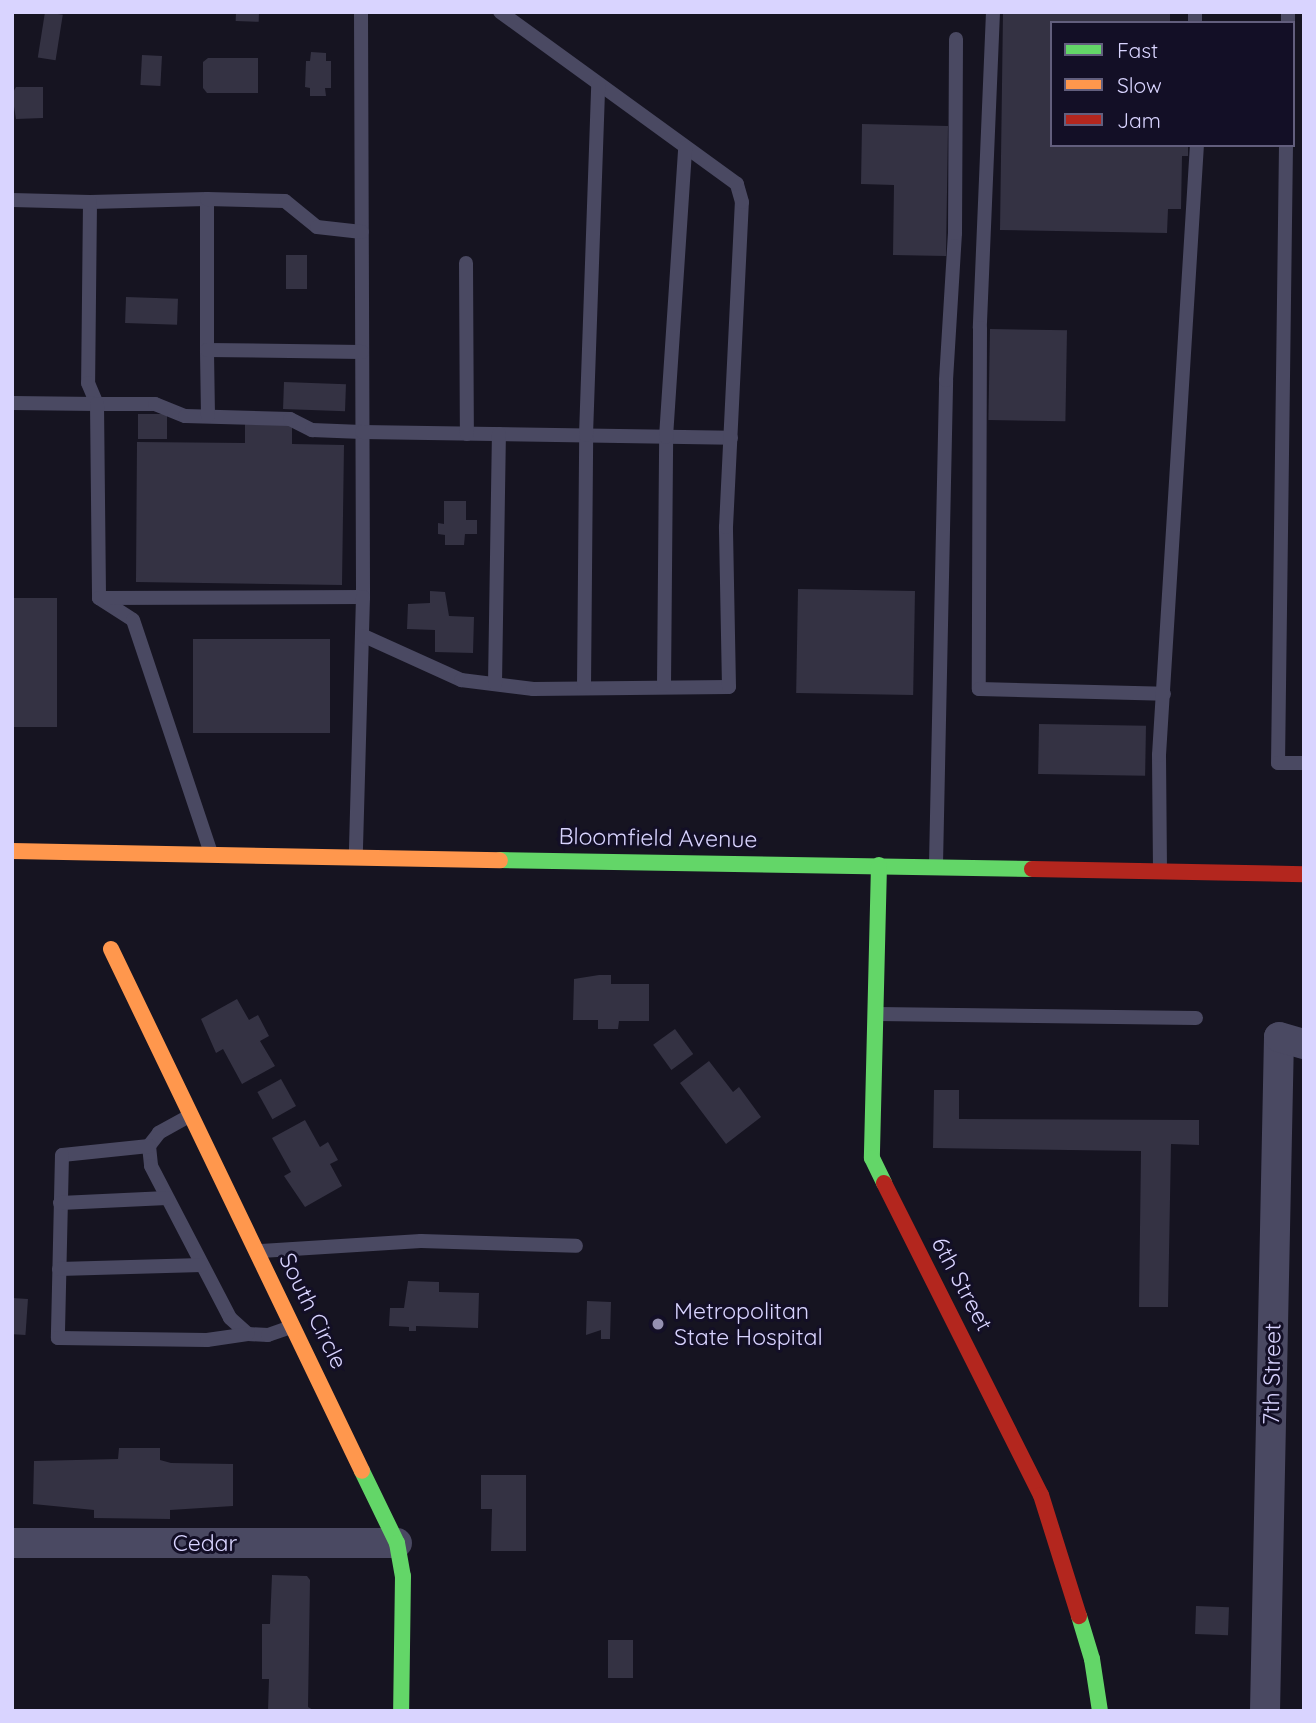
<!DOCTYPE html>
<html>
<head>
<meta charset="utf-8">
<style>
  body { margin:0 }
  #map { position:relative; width:1316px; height:1723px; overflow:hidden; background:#161421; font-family:Quicksand,sans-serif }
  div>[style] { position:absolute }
  .building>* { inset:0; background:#343243; transform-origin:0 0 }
  .lane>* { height:14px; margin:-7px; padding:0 7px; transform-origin:7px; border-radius:7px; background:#4a4962 }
  .street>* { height:30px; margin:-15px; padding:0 15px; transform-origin:15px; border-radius:15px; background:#4a4962 }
  .fast>* { height:16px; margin:-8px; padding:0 8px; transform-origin:8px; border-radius:8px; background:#63d668 }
  .slow>* { height:16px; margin:-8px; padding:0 8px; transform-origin:8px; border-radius:8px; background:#ff974d }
  .jam>* { height:16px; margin:-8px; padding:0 8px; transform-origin:8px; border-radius:8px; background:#b3261e }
  .dots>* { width:19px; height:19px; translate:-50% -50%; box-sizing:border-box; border:4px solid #130f26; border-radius:50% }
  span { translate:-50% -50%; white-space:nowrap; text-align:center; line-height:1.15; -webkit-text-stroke:6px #130f26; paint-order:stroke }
  .street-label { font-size:23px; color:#d9d4ff }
  .poi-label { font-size:23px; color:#d9d4ff }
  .left { translate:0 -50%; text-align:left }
  .frame { position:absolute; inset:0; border:14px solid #d9d4ff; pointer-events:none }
  .legend { position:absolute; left:1050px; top:21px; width:245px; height:126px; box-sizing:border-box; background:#130f26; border:2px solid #625e7d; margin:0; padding:9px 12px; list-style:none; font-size:21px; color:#d9d4ff }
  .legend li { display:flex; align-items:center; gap:14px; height:35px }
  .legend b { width:35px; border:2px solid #625e7d }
</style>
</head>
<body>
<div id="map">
  <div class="building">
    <div style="left:45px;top:12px;width:18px;height:46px;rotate:9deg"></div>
    <div style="left:236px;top:12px;width:23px;height:9px;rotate:2deg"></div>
    <div style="clip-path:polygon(1003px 12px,1170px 12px,1170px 23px,1052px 23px,1052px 145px,1188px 145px,1188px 156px,1182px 156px,1181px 209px,1168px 209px,1167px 233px,1000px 230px)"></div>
    <div style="clip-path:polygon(311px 52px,326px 53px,326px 61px,331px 61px,331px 88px,325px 88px,326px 96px,310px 96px,310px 88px,305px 87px,306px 61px,310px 61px)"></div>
    <div style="left:142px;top:55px;width:20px;height:30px;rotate:3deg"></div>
    <div style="clip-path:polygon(208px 58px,258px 58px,258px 93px,207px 93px,203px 88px,203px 62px)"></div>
    <div style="clip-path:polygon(16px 87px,43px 87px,43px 118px,16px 119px,12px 94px)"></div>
    <div style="clip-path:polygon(862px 124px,948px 126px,946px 256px,893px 255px,894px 185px,861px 184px)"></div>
    <div style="left:286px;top:255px;width:21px;height:34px"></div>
    <div style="left:126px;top:297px;width:52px;height:26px;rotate:2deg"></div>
    <div style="left:990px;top:329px;width:77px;height:91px;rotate:1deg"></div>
    <div style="left:284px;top:382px;width:62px;height:27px;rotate:2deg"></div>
    <div style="left:138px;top:414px;width:29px;height:25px"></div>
    <div style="clip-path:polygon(245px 422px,292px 423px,292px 444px,344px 445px,342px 585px,136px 582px,137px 442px,245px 443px)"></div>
    <div style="clip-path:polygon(444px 501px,466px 501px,466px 520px,477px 520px,477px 534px,465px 534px,464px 545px,445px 545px,445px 535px,438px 534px,438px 523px,444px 524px)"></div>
    <div style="left:798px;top:589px;width:117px;height:104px;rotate:1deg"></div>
    <div style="clip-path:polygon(430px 591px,445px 592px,449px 616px,474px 617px,473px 653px,435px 652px,435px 630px,407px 629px,408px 604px,430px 603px)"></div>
    <div style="left:12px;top:598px;width:45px;height:129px"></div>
    <div style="left:193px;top:639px;width:137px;height:94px"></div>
    <div style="left:1039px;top:724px;width:107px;height:50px;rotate:1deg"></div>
    <div style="clip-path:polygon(599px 975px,611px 975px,611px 984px,649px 984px,649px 1021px,619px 1021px,618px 1029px,598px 1029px,598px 1020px,573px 1020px,574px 979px)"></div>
    <div style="clip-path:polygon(237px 999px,249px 1020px,258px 1015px,269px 1036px,260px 1041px,275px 1066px,242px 1084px,223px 1049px,216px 1053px,201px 1019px)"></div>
    <div style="left:675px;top:1029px;width:31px;height:27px;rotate:54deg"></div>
    <div style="clip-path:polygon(709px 1061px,733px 1092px,739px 1087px,761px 1117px,726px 1144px,680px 1083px)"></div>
    <div style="left:281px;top:1079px;width:31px;height:27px;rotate:61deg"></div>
    <div style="clip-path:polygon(934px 1090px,959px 1090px,959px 1119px,1199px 1120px,1199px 1145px,1171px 1144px,1168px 1307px,1139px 1307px,1141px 1151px,933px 1148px)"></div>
    <div style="clip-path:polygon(305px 1120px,320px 1147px,328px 1142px,338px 1160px,330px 1164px,342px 1186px,305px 1207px,284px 1176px,291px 1172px,272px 1138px)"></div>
    <div style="clip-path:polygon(408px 1281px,439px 1282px,439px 1292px,479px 1293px,478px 1328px,416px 1326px,416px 1331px,409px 1331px,409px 1327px,389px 1326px,390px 1308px,404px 1308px)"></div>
    <div style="left:12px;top:1298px;width:16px;height:36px;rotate:4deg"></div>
    <div style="clip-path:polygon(587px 1301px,611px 1302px,610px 1339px,601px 1339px,601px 1330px,586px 1335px)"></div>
    <div style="clip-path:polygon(119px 1448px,160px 1448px,160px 1460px,171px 1463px,233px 1464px,233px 1506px,170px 1510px,170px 1519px,94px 1518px,94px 1510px,33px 1504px,34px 1461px,118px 1459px)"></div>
    <div style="clip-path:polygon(481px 1475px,526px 1475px,526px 1551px,491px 1551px,492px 1509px,481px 1509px)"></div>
    <div style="clip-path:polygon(272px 1575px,307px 1576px,310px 1580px,308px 1707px,315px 1711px,268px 1711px,269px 1679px,262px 1679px,262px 1624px,270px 1624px)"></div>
    <div style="left:1196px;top:1606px;width:33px;height:28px;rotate:2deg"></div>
    <div style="left:608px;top:1640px;width:25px;height:38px"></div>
  </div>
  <div class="lane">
    <div style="left:361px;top:12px;width:585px;rotate:89.8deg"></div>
    <div style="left:993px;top:12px;width:316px;rotate:92.4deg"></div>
    <div style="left:980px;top:328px;width:361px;rotate:90.2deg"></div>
    <div style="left:979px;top:689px;width:185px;rotate:1.5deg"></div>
    <div style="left:1195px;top:12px;width:11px;rotate:90deg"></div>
    <div style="left:1288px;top:23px;width:11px;rotate:-90deg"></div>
    <div style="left:1286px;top:145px;width:618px;rotate:90.74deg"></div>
    <div style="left:1278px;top:763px;width:26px"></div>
    <div style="left:207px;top:199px;width:117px;rotate:178.5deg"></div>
    <div style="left:90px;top:202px;width:181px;rotate:90.6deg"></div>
    <div style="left:88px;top:383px;width:23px;rotate:67deg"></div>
    <div style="left:97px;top:404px;width:58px"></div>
    <div style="left:155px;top:404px;width:32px;rotate:22deg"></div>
    <div style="left:185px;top:416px;width:105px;rotate:1.6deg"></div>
    <div style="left:290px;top:419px;width:25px;rotate:27deg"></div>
    <div style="left:312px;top:430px;width:50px;rotate:2.3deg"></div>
    <div style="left:362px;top:432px;width:369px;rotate:0.9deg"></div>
    <div style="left:12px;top:200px;width:78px;rotate:1.5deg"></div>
    <div style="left:466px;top:263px;width:171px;rotate:89.7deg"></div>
    <div style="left:207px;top:350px;width:151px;rotate:-90deg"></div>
    <div style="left:207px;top:199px;width:78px;rotate:1.5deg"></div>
    <div style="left:285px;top:201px;width:41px;rotate:39.1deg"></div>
    <div style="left:317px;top:227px;width:45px;rotate:6.3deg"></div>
    <div style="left:12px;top:403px;width:85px;rotate:0.7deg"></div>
    <div style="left:97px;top:404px;width:194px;rotate:89.4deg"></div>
    <div style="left:99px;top:598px;width:40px;rotate:32.9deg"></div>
    <div style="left:133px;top:620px;width:243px;rotate:71.5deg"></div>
    <div style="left:208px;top:416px;width:66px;rotate:-90.9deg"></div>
    <div style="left:207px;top:350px;width:155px;rotate:0.7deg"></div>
    <div style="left:99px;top:598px;width:264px;rotate:-0.2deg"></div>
    <div style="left:363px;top:597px;width:258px;rotate:91.6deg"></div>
    <div style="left:364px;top:636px;width:107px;rotate:24.4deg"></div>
    <div style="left:461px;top:680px;width:73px;rotate:7.1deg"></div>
    <div style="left:533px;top:689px;width:196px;rotate:-0.6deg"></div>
    <div style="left:729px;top:687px;width:160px;rotate:-91.1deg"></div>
    <div style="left:726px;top:527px;width:325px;rotate:-87.2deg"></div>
    <div style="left:742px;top:202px;width:19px;rotate:-106deg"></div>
    <div style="left:737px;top:184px;width:293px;rotate:-144deg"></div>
    <div style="left:495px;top:684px;width:250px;rotate:-89.1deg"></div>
    <div style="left:664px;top:685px;width:248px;rotate:-89.5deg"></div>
    <div style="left:666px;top:437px;width:290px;rotate:-86.2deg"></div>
    <div style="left:584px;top:687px;width:252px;rotate:-89.5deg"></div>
    <div style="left:586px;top:435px;width:351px;rotate:-88deg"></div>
    <div style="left:936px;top:864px;width:484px;rotate:-88.8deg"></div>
    <div style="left:946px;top:380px;width:147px;rotate:-86.5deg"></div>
    <div style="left:955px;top:233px;width:194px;rotate:-89.7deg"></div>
    <div style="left:1160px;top:870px;width:115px;rotate:-90.5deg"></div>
    <div style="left:1159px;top:755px;width:611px;rotate:-86.44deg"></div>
    <div style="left:877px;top:1014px;width:319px;rotate:0.7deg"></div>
    <div style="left:191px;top:1115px;width:37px;rotate:151deg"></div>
    <div style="left:159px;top:1133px;width:16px;rotate:128deg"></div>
    <div style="left:149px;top:1146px;width:20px;rotate:84deg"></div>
    <div style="left:151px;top:1166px;width:171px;rotate:62.5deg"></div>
    <div style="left:230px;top:1318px;width:24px;rotate:42deg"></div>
    <div style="left:248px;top:1334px;width:20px;rotate:3deg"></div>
    <div style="left:268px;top:1335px;width:24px;rotate:-19deg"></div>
    <div style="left:149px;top:1146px;width:87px;rotate:174.1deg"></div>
    <div style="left:62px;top:1155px;width:183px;rotate:91.3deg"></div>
    <div style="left:58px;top:1338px;width:149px;rotate:0.8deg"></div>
    <div style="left:207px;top:1340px;width:41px;rotate:-8.3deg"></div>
    <div style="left:60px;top:1203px;width:107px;rotate:-2.7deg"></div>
    <div style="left:261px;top:1251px;width:160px;rotate:-3.6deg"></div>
    <div style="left:421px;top:1241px;width:155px;rotate:1.8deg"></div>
    <div style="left:59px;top:1269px;width:143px;rotate:-1.6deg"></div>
  </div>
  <div class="street">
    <div style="left:12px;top:1543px;width:385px"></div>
    <div style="left:1265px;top:1711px;width:674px;rotate:-88.81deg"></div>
    <div style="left:1279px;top:1037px;width:26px;rotate:16deg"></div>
  </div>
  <div class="fast">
    <div style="left:500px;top:860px;width:532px;rotate:0.97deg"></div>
    <div style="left:879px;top:865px;width:293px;rotate:91.4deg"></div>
    <div style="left:872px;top:1158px;width:28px;rotate:64deg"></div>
    <div style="left:362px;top:1471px;width:80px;rotate:64.1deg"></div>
    <div style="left:397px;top:1543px;width:34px;rotate:80deg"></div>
    <div style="left:403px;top:1576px;width:135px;rotate:90.8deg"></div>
    <div style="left:1079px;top:1616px;width:45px;rotate:73.2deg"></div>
    <div style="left:1092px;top:1659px;width:53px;rotate:81.3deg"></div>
  </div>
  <div class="slow">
    <div style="left:12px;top:851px;width:488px;rotate:1.1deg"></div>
    <div style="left:111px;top:949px;width:579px;rotate:64.32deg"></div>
  </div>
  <div class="jam">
    <div style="left:1032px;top:869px;width:272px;rotate:1.1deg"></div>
    <div style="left:884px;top:1183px;width:349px;rotate:63.3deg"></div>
    <div style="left:1041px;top:1495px;width:127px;rotate:72.6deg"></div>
  </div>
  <div class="dots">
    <div style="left:658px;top:1324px;background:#9591b1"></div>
  </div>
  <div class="street-label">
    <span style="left:658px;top:838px;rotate:1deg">Bloomfield Avenue</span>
    <span style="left:962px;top:1284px;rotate:62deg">6th Street</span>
    <span style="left:313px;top:1311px;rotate:64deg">South Circle</span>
    <span style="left:1272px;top:1374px;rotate:-89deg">7th Street</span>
    <span style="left:205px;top:1543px">Cedar</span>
  </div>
  <div class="poi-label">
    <span class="left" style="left:674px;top:1324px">Metropolitan<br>State Hospital</span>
  </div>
  <div class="frame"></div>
  <ul class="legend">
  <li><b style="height:9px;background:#63d668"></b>Fast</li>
  <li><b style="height:9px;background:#ff974d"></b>Slow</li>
  <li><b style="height:9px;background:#b3261e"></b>Jam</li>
  </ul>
</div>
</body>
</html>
